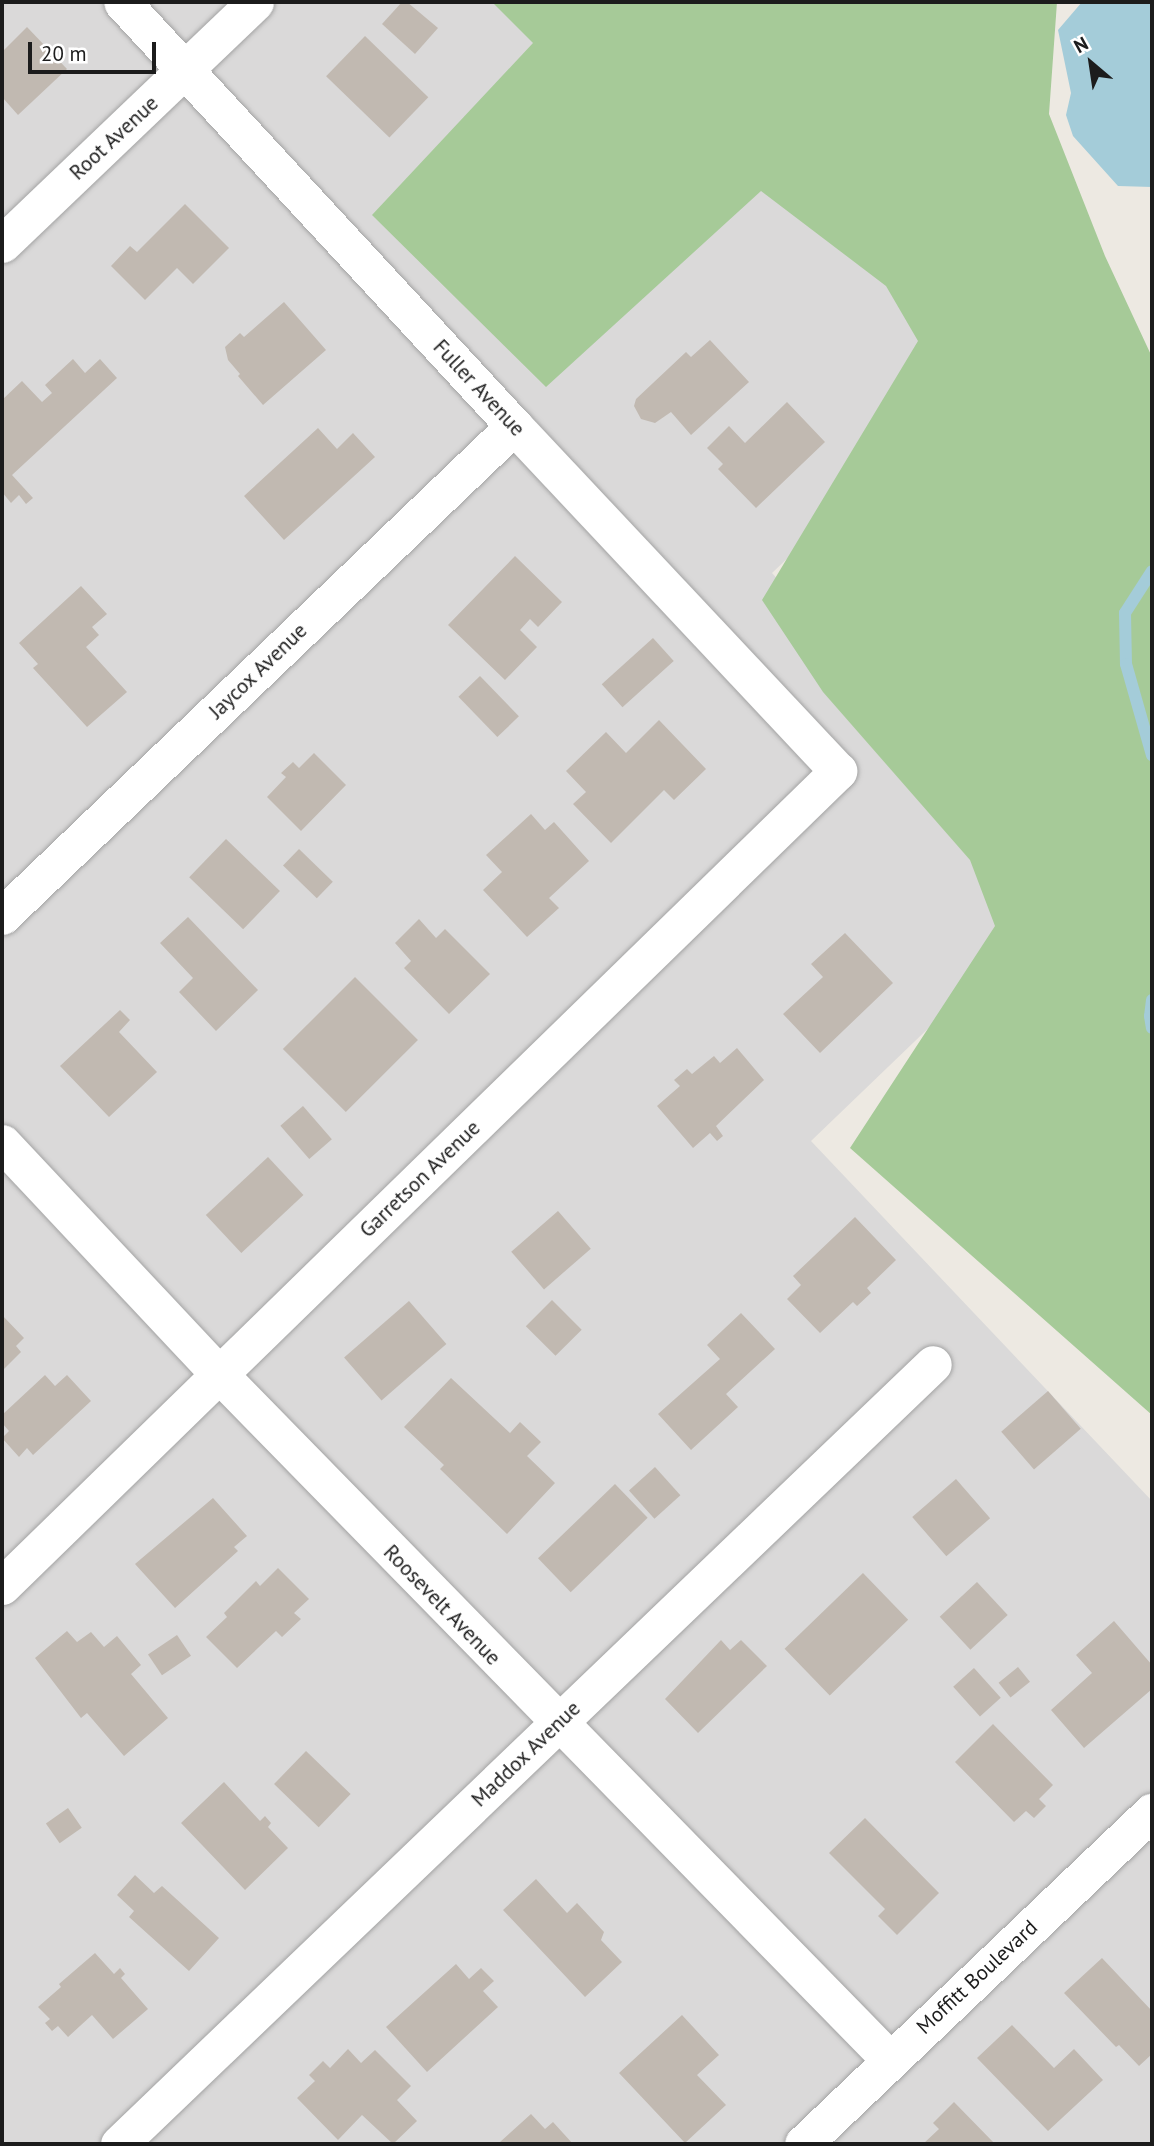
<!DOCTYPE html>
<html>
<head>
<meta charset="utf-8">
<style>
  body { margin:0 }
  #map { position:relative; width:1154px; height:2146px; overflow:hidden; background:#ede9e2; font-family:"PT Sans",sans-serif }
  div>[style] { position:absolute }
  .residential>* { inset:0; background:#dad9d9 }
  .forest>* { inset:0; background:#a6ca98 }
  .water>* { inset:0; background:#a4ccd9 }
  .stream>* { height:12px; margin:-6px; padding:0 6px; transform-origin:6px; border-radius:6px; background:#a4ccd9 }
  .building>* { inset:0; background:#c1b9b1; transform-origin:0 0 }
  .roads { filter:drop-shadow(0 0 2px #a3a3a3) drop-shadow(0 0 2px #a3a3a3) }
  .street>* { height:37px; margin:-18.5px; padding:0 18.5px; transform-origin:18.5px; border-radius:18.5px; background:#fff }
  span { translate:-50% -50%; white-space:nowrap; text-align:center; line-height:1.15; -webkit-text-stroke:5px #fff; paint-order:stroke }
  .street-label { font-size:21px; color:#1c1c1c }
  .frame { position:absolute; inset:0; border:4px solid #1c1c1c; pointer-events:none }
  .north { position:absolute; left:1056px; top:28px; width:70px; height:70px; -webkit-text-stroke:5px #fff; paint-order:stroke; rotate:331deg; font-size:19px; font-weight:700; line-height:28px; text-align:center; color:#1c1c1c }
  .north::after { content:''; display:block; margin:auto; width:24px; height:32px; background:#1c1c1c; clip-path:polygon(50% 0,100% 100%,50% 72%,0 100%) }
  .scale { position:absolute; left:28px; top:42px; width:128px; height:32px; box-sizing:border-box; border:4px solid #1c1c1c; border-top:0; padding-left:9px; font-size:21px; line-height:24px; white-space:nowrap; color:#1c1c1c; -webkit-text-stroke:5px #fff; paint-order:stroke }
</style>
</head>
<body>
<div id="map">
  <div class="residential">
    <div style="clip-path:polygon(2px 2px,561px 2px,789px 104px,1005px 352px,772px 573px,1068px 894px,811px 1141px,1152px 1501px,1152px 2144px,2px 2144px)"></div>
  </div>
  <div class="forest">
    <div style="clip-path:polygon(492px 2px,1057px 2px,1049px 114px,1105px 256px,1152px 357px,1152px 1415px,850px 1148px,995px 926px,970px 860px,823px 692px,762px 600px,918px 341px,886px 286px,761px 191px,546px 387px,372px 215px,533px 43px)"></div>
  </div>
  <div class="water">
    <div style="clip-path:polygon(1082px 2px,1152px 2px,1152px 187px,1118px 186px,1073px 136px,1066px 115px,1071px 93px,1058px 30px)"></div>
  </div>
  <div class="stream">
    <div style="left:1152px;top:571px;width:50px;rotate:122.7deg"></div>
    <div style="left:1125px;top:613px;width:51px;rotate:88.9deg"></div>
    <div style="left:1126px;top:664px;width:95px;rotate:74.1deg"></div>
    <div style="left:1152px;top:1000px;width:16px;rotate:97deg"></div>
    <div style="left:1150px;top:1016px;width:12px;rotate:81deg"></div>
  </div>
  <div class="building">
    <div style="clip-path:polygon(402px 2px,407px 2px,438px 28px,415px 54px,382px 24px)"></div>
    <div style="clip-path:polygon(27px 27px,67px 69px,18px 115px,2px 97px,2px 52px)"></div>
    <div style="left:365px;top:36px;width:88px;height:56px;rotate:44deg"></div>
    <div style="clip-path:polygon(185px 204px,229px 248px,193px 284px,177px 268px,145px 300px,111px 266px,130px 246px,137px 252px)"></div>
    <div style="clip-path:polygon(284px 302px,326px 350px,263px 405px,238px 376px,240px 374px,228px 360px,225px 347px,240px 333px,244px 337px)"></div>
    <div style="clip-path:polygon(710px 340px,749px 382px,691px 435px,671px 412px,655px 423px,641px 419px,634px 406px,636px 399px,686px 352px,691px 357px)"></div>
    <div style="clip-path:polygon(73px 359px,85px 373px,100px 359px,117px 378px,12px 475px,33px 498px,26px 504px,19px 495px,11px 503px,2px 492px,2px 400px,22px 381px,42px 402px,52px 393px,45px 385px)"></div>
    <div style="clip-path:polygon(787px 402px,825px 442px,756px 508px,718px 469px,723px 464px,707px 448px,729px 426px,745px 443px)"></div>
    <div style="clip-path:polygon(318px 428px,337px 449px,353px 433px,375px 457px,284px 540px,244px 496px)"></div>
    <div style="clip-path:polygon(515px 556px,562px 602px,538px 627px,530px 619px,520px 630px,537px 647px,505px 680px,448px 625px)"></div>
    <div style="clip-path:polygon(81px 586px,107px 614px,92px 627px,99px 635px,86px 647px,127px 692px,87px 727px,33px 668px,38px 664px,19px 643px)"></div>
    <div style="left:653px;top:638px;width:31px;height:69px;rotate:48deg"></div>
    <div style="left:480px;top:676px;width:56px;height:30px;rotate:46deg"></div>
    <div style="clip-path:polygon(659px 720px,706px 769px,674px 800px,664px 790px,611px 843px,573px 804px,586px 792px,566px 771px,606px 732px,626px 753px)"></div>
    <div style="clip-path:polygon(314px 753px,346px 785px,301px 831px,267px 797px,286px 777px,281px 773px,293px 762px,299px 768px)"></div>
    <div style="clip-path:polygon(531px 814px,545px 830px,554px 822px,589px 861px,549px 898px,559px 908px,527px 937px,483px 890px,502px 872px,486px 855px)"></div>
    <div style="left:226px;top:839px;width:75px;height:53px;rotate:44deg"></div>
    <div style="left:299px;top:849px;width:47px;height:23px;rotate:44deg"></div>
    <div style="clip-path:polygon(188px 917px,258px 990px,216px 1031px,179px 992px,193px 978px,160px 943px)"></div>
    <div style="clip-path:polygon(419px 919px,436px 938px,445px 929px,490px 974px,449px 1014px,404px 968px,411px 961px,395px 943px)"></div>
    <div style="clip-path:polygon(845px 933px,893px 983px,820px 1053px,783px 1014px,823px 977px,811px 964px)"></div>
    <div style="left:355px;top:977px;width:89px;height:102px;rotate:45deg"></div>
    <div style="clip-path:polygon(120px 1010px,130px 1020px,119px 1032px,157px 1072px,109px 1117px,60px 1066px)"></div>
    <div style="clip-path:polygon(737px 1048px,764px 1080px,716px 1126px,723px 1136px,717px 1141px,710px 1133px,693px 1148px,657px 1106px,680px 1086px,674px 1080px,687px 1069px,692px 1074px,714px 1056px,720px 1063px)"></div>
    <div style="left:303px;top:1106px;width:44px;height:30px;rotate:49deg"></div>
    <div style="left:268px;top:1157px;width:52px;height:85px;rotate:47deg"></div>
    <div style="left:558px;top:1211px;width:50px;height:62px;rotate:49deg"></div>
    <div style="clip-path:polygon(855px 1217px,896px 1260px,867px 1288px,871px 1293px,857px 1306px,853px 1302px,820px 1333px,787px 1299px,801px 1285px,793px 1276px)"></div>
    <div style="left:552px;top:1300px;width:42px;height:37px;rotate:45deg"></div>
    <div style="left:409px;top:1301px;width:57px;height:86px;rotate:49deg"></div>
    <div style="clip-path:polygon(741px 1313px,775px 1349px,726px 1394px,738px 1407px,691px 1450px,658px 1414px,720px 1359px,707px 1345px)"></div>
    <div style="clip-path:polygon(2px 1315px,24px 1338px,16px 1346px,21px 1352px,2px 1371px)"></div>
    <div style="clip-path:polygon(45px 1375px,55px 1386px,67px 1375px,91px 1401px,33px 1455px,27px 1448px,19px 1457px,2px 1438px,9px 1431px,2px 1423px,2px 1415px)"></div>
    <div style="clip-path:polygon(451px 1378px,510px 1433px,520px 1422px,541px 1442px,527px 1456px,555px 1483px,507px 1534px,440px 1469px,444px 1465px,404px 1427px)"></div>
    <div style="left:1048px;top:1391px;width:50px;height:62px;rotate:49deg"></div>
    <div style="left:655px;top:1467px;width:38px;height:35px;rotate:48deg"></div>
    <div style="left:956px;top:1479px;width:52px;height:58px;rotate:49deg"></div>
    <div style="left:615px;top:1484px;width:47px;height:107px;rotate:46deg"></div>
    <div style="clip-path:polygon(213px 1498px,247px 1536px,234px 1547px,238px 1551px,175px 1608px,135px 1564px)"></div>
    <div style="clip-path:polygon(278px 1568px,309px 1599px,294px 1613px,301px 1619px,282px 1637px,276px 1631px,237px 1668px,206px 1637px,227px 1617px,224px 1613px,256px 1581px,260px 1586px)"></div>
    <div style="left:863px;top:1573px;width:65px;height:109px;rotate:46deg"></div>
    <div style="left:977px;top:1582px;width:45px;height:51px;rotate:47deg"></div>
    <div style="clip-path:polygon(1114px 1621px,1152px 1665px,1152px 1689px,1084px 1748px,1051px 1710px,1092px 1673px,1076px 1655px)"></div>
    <div style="clip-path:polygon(67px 1631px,77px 1642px,91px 1632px,104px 1647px,117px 1636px,141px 1665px,131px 1674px,168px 1718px,124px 1756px,87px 1713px,81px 1718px,35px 1658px)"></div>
    <div style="left:177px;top:1635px;width:25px;height:35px;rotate:56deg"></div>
    <div style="clip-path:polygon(721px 1640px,730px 1650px,741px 1640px,767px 1666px,698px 1733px,665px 1699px)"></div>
    <div style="left:1018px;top:1667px;width:19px;height:25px;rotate:51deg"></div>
    <div style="left:974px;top:1668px;width:40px;height:28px;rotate:48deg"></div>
    <div style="clip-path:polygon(993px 1724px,1053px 1785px,1039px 1799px,1046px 1806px,1034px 1818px,1026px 1811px,1014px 1822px,955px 1762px)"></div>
    <div style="left:306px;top:1751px;width:62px;height:46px;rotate:44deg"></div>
    <div style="clip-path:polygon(224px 1782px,260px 1821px,265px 1816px,271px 1823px,268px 1827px,288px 1848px,245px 1890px,181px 1823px)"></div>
    <div style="left:68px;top:1808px;width:24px;height:27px;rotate:55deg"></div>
    <div style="clip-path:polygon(865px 1818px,939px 1893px,897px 1935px,878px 1916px,885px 1909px,829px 1853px)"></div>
    <div style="clip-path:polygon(135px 1875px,154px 1893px,162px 1886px,219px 1938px,189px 1971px,129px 1917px,134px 1911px,117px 1895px)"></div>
    <div style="clip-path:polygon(536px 1879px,567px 1913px,577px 1903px,604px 1932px,601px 1940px,622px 1962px,585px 1997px,503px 1910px)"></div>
    <div style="clip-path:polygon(95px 1953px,114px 1974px,120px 1968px,125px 1974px,121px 1978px,148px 2009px,113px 2039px,92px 2015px,68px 2037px,58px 2026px,52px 2031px,45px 2023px,50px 2019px,38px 2007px,61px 1987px,59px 1984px)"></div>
    <div style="clip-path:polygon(1102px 1958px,1152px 2011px,1152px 2054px,1139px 2066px,1119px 2045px,1116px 2047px,1064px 1993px)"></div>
    <div style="clip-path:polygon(456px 1964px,469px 1979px,481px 1968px,494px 1981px,483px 1991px,498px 2007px,427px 2072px,386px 2027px)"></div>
    <div style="clip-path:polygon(682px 2015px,719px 2055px,697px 2075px,726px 2105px,685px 2143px,619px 2073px)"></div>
    <div style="clip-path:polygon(1012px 2025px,1054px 2068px,1074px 2049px,1103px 2080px,1048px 2131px,977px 2058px)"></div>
    <div style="clip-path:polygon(348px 2049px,361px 2063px,375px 2050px,411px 2086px,397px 2100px,417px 2121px,393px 2144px,362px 2115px,338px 2140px,297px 2098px,315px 2081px,309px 2075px,323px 2061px,330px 2068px)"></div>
    <div style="clip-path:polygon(954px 2102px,995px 2144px,923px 2144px,939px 2129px,933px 2123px)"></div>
    <div style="clip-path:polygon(531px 2114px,545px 2129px,553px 2122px,573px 2144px,502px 2144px,500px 2142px)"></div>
  </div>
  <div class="roads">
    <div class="street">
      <div style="left:2px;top:244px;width:350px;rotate:-43.7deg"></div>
      <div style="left:2px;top:916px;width:709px;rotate:-43.74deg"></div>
      <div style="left:2px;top:1143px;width:318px;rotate:46.8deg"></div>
      <div style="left:220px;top:1375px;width:958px;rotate:45.63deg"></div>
      <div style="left:2px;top:1586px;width:1168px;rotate:-44.27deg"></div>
      <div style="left:838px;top:771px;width:473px;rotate:-133.2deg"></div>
      <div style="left:514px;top:426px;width:577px;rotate:-132.75deg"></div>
      <div style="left:119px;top:2144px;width:1127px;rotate:-43.78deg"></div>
      <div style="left:803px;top:2144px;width:482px;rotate:-43.6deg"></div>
    </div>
  </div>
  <div class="street-label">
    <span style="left:114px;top:138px;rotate:-43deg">Root Avenue</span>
    <span style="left:479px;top:388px;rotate:47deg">Fuller Avenue</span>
    <span style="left:258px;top:671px;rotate:-44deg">Jaycox Avenue</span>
    <span style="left:420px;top:1179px;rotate:-44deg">Garretson Avenue</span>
    <span style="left:442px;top:1605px;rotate:46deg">Roosevelt Avenue</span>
    <span style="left:526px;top:1754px;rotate:-44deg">Maddox Avenue</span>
    <span style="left:977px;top:1977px;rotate:-43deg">Moffitt Boulevard</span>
  </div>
  <div class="frame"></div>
  <div class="north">N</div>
  <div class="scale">20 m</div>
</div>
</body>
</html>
